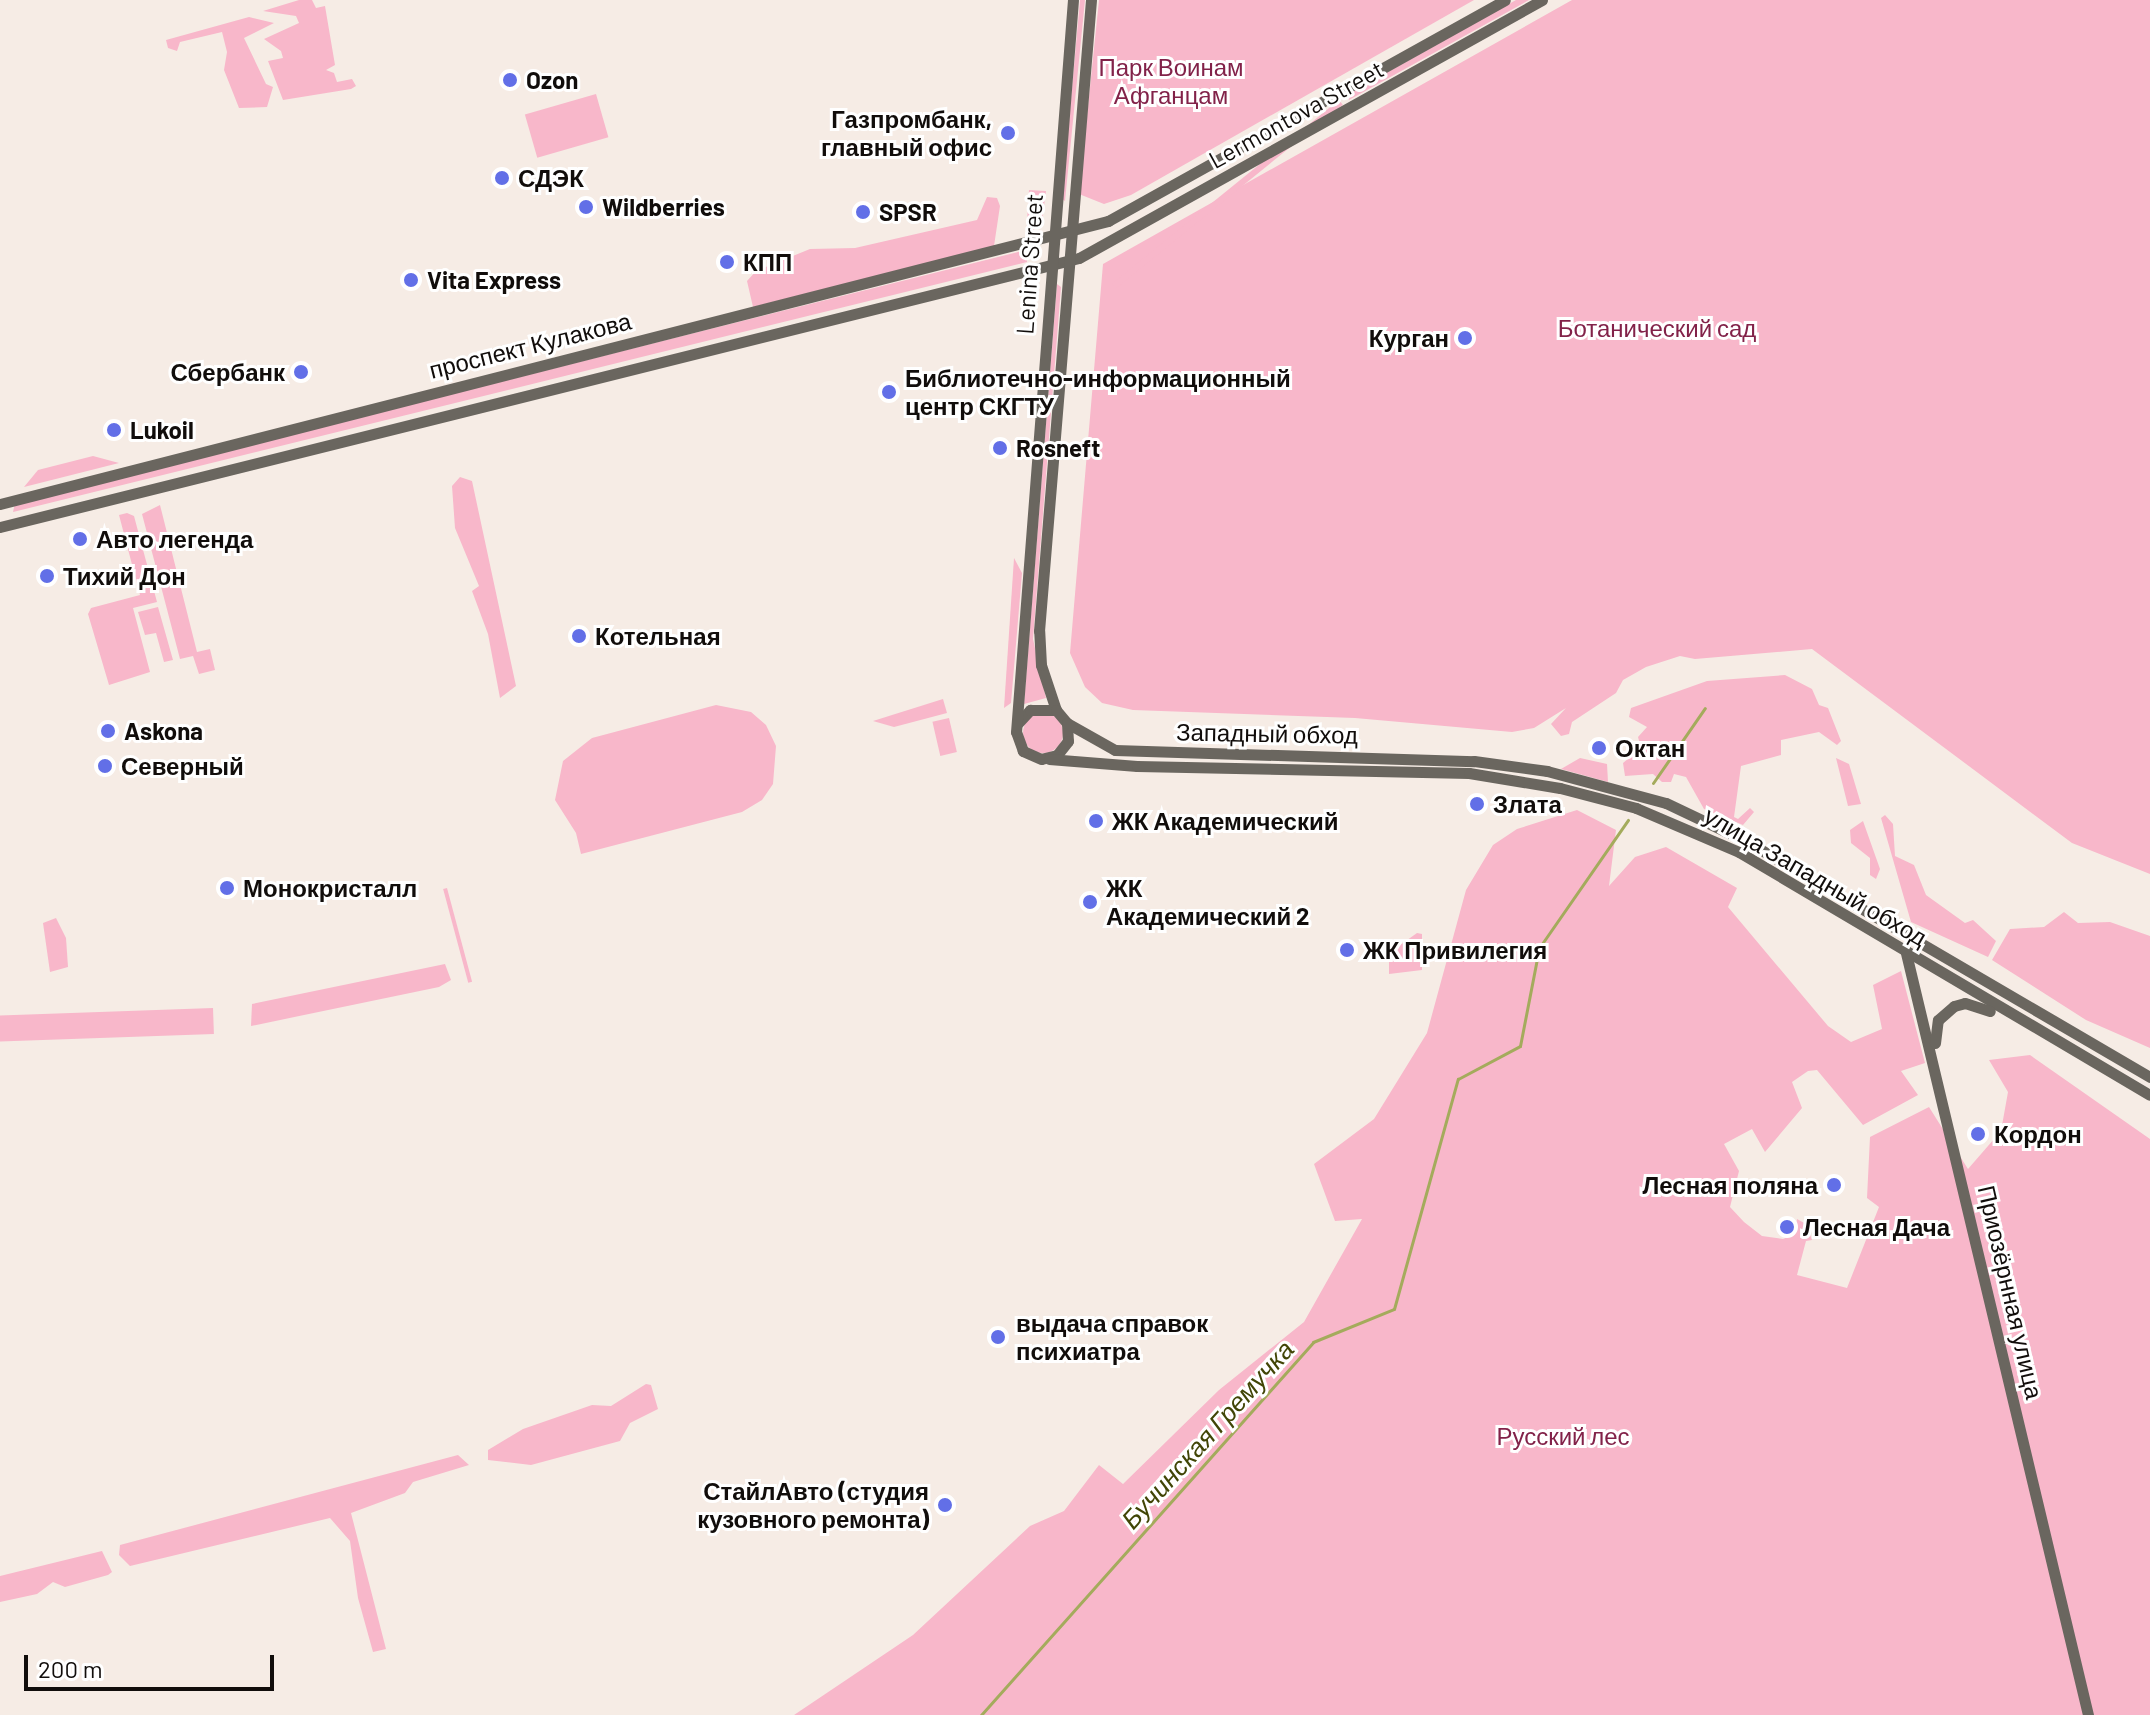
<!DOCTYPE html>
<html>
<head>
<meta charset="utf-8">
<style>
  body { margin:0 }
  #map { position:relative; width:2150px; height:1715px; overflow:hidden; background:#f6ece5; font-family:Barlow,sans-serif }
  div>[style] { position:absolute }
  .green>* { inset:0; background:#f8b7ca; transform-origin:0 0 }
  .round { border-radius:50% }
  .stream>* { height:3px; margin:-1.5px; padding:0 1.5px; transform-origin:1.5px; border-radius:1.5px; background:#a4ab5c }
  .major>* { height:11px; margin:-5.5px; padding:0 5.5px; transform-origin:5.5px; border-radius:5.5px; background:#6a665f }
  .dots>* { width:22px; height:22px; translate:-50% -50%; box-sizing:border-box; border:4px solid #fff; border-radius:50% }
  span { translate:-50% -50%; white-space:nowrap; text-align:center; line-height:1.15; -webkit-text-stroke:6px #fff; paint-order:stroke }
  .park-label { font-size:24px; color:#822249 }
  .poi-label { font-size:24px; color:#110d0b; font-weight:700 }
  .left { translate:0 -50%; text-align:left }
  .right { translate:-100% -50%; text-align:right }
  .street-label { font-size:24px; color:#110d0b }
  .water-label { font-size:26px; color:#414506; font-style:italic }
  .scale { position:absolute; left:24px; top:1655px; width:250px; height:36px; box-sizing:border-box; border:4px solid #110d0b; border-top:0; padding-left:10px; font-size:24px; line-height:28px; white-space:nowrap; color:#110d0b; -webkit-text-stroke:6px #fff; paint-order:stroke }
</style>
</head>
<body>
<div id="map">
  <div class="green">
    <div style="clip-path:polygon(299px 0,312px 0,316px 8px,325px 6px,335px 65px,326px 70px,334px 73px,337px 82px,352px 79px,356px 86px,351px 89px,283px 100px,268px 61px,283px 58px,281px 51px,264px 39px,299px 23px,296px 16px,263px 11px)"></div>
    <div style="clip-path:polygon(1080px 0,1085px 0,1065px 201px,1062px 199px)"></div>
    <div style="clip-path:polygon(1099px 0,1474px 0,1131px 195px,1104px 204px,1079px 194px)"></div>
    <div style="clip-path:polygon(1516px 0,1529px 0,1349px 100px,1347px 95px)"></div>
    <div style="clip-path:polygon(1572px 0,2150px 0,2150px 874px,2072px 843px,1812px 649px,1695px 659px,1680px 656px,1646px 667px,1623px 680px,1616px 693px,1572px 722px,1569px 734px,1561px 736px,1551px 724px,1566px 708px,1534px 728px,1512px 732px,1355px 718px,1133px 710px,1102px 703px,1085px 687px,1070px 653px,1103px 264px)"></div>
    <div style="clip-path:polygon(249px 17px,274px 23px,244px 38px,266px 84px,273px 87px,267px 107px,239px 108px,224px 70px,227px 52px,222px 32px,180px 42px,177px 51px,168px 48px,166px 40px)"></div>
    <div style="left:596px;top:94px;width:45px;height:74px;rotate:74deg"></div>
    <div style="left:1339px;top:100px;width:6px;height:292px;rotate:51deg"></div>
    <div style="clip-path:polygon(1029px 190px,1046px 191px,1042px 221px,1026px 238px)"></div>
    <div style="clip-path:polygon(987px 197px,997px 198px,1000px 206px,994px 246px,753px 307px,747px 281px,756px 271px,810px 249px,855px 248px,977px 220px)"></div>
    <div style="clip-path:polygon(1026px 250px,1027px 262px,13px 512px,15px 503px)"></div>
    <div style="clip-path:polygon(1057px 284px,1061px 287px,1033px 639px,1046px 698px,1024px 704px)"></div>
    <div style="clip-path:polygon(93px 456px,119px 463px,24px 487px,38px 470px)"></div>
    <div style="clip-path:polygon(460px 477px,472px 481px,516px 686px,500px 698px,488px 634px,472px 591px,479px 586px,455px 528px,452px 486px)"></div>
    <div style="clip-path:polygon(160px 505px,197px 652px,210px 649px,215px 670px,199px 674px,193px 656px,180px 659px,142px 514px)"></div>
    <div style="clip-path:polygon(127px 513px,134px 516px,157px 602px,133px 608px,150px 672px,109px 685px,88px 614px,91px 608px,140px 595px,119px 515px)"></div>
    <div style="clip-path:polygon(1014px 558px,1022px 573px,1011px 703px,1004px 708px)"></div>
    <div style="clip-path:polygon(158px 607px,173px 660px,164px 662px,156px 633px,145px 635px,138px 612px)"></div>
    <div style="clip-path:polygon(1785px 675px,1812px 689px,1819px 705px,1828px 708px,1841px 741px,1837px 745px,1819px 732px,1781px 740px,1781px 755px,1741px 766px,1734px 817px,1738px 819px,1750px 808px,1754px 812px,1743px 825px,1704px 809px,1686px 777px,1674px 774px,1671px 782px,1662px 782px,1653px 774px,1625px 776px,1623px 763px,1641px 748px,1638px 737px,1647px 727px,1629px 717px,1631px 708px,1707px 681px)"></div>
    <div style="clip-path:polygon(943px 699px,947px 713px,894px 727px,873px 721px)"></div>
    <div style="clip-path:polygon(716px 705px,751px 712px,766px 725px,776px 746px,773px 784px,762px 800px,742px 812px,581px 854px,576px 833px,555px 800px,563px 761px,592px 738px)"></div>
    <div class="round" style="left:1023px;top:713px;width:40px;height:40px"></div>
    <div style="left:949px;top:718px;width:35px;height:17px;rotate:77deg"></div>
    <div style="clip-path:polygon(1580px 758px,1607px 764px,1608px 782px,1561px 769px)"></div>
    <div style="clip-path:polygon(1836px 758px,1849px 764px,1861px 804px,1848px 806px)"></div>
    <div style="clip-path:polygon(1577px 810px,1616px 830px,1609px 886px,1635px 857px,1666px 847px,1737px 888px,1728px 907px,1828px 1026px,1851px 1042px,1882px 1029px,1873px 985px,1901px 971px,1925px 1063px,1901px 1071px,1918px 1095px,1863px 1125px,1817px 1070px,1808px 1071px,1792px 1082px,1802px 1108px,1765px 1152px,1752px 1129px,1724px 1144px,1739px 1171px,1730px 1207px,1744px 1222px,1762px 1236px,1783px 1239px,1795px 1234px,1797px 1219px,1806px 1224px,1812px 1240px,1806px 1241px,1797px 1275px,1847px 1288px,1879px 1207px,1867px 1198px,1870px 1137px,1929px 1107px,1968px 1169px,2001px 1131px,2008px 1092px,1989px 1060px,2030px 1055px,2150px 1139px,2150px 1715px,794px 1715px,913px 1635px,1030px 1526px,1064px 1511px,1099px 1465px,1123px 1484px,1219px 1390px,1304px 1322px,1362px 1219px,1335px 1221px,1314px 1164px,1374px 1119px,1427px 1033px,1466px 890px,1493px 845px,1517px 829px)"></div>
    <div style="clip-path:polygon(1885px 815px,1893px 824px,1895px 856px,1914px 865px,1926px 895px,1965px 923px,1973px 920px,1996px 941px,1988px 957px,1911px 922px,1881px 818px)"></div>
    <div style="clip-path:polygon(1863px 821px,1880px 869px,1876px 879px,1870px 875px,1870px 858px,1851px 843px,1850px 830px)"></div>
    <div style="left:447px;top:888px;width:97px;height:4px;rotate:75deg"></div>
    <div style="clip-path:polygon(2064px 912px,2078px 923px,2110px 922px,2150px 936px,2150px 1048px,2086px 1020px,1992px 960px,2010px 929px,2044px 927px)"></div>
    <div style="clip-path:polygon(56px 918px,66px 938px,68px 967px,50px 972px,43px 923px)"></div>
    <div style="clip-path:polygon(1417px 933px,1422px 934px,1422px 970px,1389px 974px,1389px 953px)"></div>
    <div style="clip-path:polygon(445px 964px,451px 980px,439px 987px,251px 1026px,252px 1004px)"></div>
    <div style="left:213px;top:1008px;width:26px;height:217px;rotate:88deg"></div>
    <div style="clip-path:polygon(646px 1384px,651px 1385px,658px 1409px,630px 1423px,620px 1441px,531px 1465px,488px 1460px,488px 1450px,523px 1429px,592px 1405px,611px 1406px)"></div>
    <div style="clip-path:polygon(458px 1455px,469px 1465px,413px 1482px,405px 1493px,351px 1513px,386px 1649px,373px 1652px,358px 1598px,350px 1541px,330px 1518px,130px 1566px,119px 1555px,120px 1545px)"></div>
    <div style="clip-path:polygon(102px 1551px,112px 1572px,108px 1575px,65px 1587px,53px 1582px,37px 1594px,0 1602px,0 1576px)"></div>
  </div>
  <div class="stream">
    <div style="left:1653px;top:783px;width:91px;rotate:-55.3deg"></div>
    <div style="left:981px;top:1715px;width:499px;rotate:-48.3deg"></div>
    <div style="left:1313px;top:1342px;width:87px;rotate:-22.2deg"></div>
    <div style="left:1394px;top:1309px;width:239px;rotate:-74.5deg"></div>
    <div style="left:1458px;top:1079px;width:70px;rotate:-28deg"></div>
    <div style="left:1520px;top:1046px;width:100px;rotate:-79deg"></div>
    <div style="left:1539px;top:948px;width:156px;rotate:-55.2deg"></div>
  </div>
  <div class="major">
    <div style="left:0;top:504px;width:1144px;rotate:-14.33deg"></div>
    <div style="left:1108px;top:221px;width:454px;rotate:-29.1deg"></div>
    <div style="left:0;top:527px;width:1112px;rotate:-14deg"></div>
    <div style="left:1079px;top:258px;width:530px;rotate:-29.13deg"></div>
    <div style="left:1056px;top:710px;width:47px;rotate:-108.4deg"></div>
    <div style="left:1041px;top:665px;width:34px;rotate:-93deg"></div>
    <div style="left:1039px;top:631px;width:633px;rotate:-85.29deg"></div>
    <div style="left:1018px;top:723px;width:18px;rotate:-47deg"></div>
    <div style="left:1030px;top:710px;width:26px"></div>
    <div style="left:1056px;top:710px;width:17px;rotate:50deg"></div>
    <div style="left:1067px;top:723px;width:18px;rotate:87deg"></div>
    <div style="left:1068px;top:741px;width:18px;rotate:128deg"></div>
    <div style="left:1057px;top:755px;width:16px;rotate:166deg"></div>
    <div style="left:1041px;top:759px;width:20px;rotate:-156deg"></div>
    <div style="left:1023px;top:751px;width:20px;rotate:-110deg"></div>
    <div style="left:1016px;top:732px;width:734px;rotate:-85.55deg"></div>
    <div style="left:1067px;top:723px;width:55px;rotate:29.4deg"></div>
    <div style="left:1115px;top:750px;width:359px;rotate:1.8deg"></div>
    <div style="left:1474px;top:761px;width:74px;rotate:7.8deg"></div>
    <div style="left:1547px;top:771px;width:123px;rotate:15.1deg"></div>
    <div style="left:1666px;top:803px;width:89px;rotate:25.4deg"></div>
    <div style="left:1746px;top:841px;width:468px;rotate:30.3deg"></div>
    <div style="left:1049px;top:759px;width:88px;rotate:4.5deg"></div>
    <div style="left:1137px;top:766px;width:332px;rotate:1.2deg"></div>
    <div style="left:1469px;top:773px;width:92px;rotate:9.4deg"></div>
    <div style="left:1560px;top:788px;width:79px;rotate:14.7deg"></div>
    <div style="left:1636px;top:808px;width:112px;rotate:23.1deg"></div>
    <div style="left:1739px;top:852px;width:477px;rotate:30.6deg"></div>
    <div style="left:1905px;top:949px;width:788px;rotate:76.56deg"></div>
    <div style="left:1935px;top:1043px;width:23px;rotate:-83deg"></div>
    <div style="left:1938px;top:1020px;width:21px;rotate:-41deg"></div>
    <div style="left:1954px;top:1006px;width:11px;rotate:-15deg"></div>
    <div style="left:1965px;top:1003px;width:26px;rotate:18deg"></div>
  </div>
  <div class="dots">
    <div style="left:510px;top:80px;background:#626fe7"></div>
    <div style="left:1008px;top:133px;background:#626fe7"></div>
    <div style="left:502px;top:178px;background:#626fe7"></div>
    <div style="left:586px;top:207px;background:#626fe7"></div>
    <div style="left:863px;top:212px;background:#626fe7"></div>
    <div style="left:727px;top:262px;background:#626fe7"></div>
    <div style="left:411px;top:280px;background:#626fe7"></div>
    <div style="left:1465px;top:338px;background:#626fe7"></div>
    <div style="left:301px;top:372px;background:#626fe7"></div>
    <div style="left:889px;top:392px;background:#626fe7"></div>
    <div style="left:114px;top:430px;background:#626fe7"></div>
    <div style="left:1000px;top:448px;background:#626fe7"></div>
    <div style="left:80px;top:539px;background:#626fe7"></div>
    <div style="left:47px;top:576px;background:#626fe7"></div>
    <div style="left:579px;top:636px;background:#626fe7"></div>
    <div style="left:108px;top:731px;background:#626fe7"></div>
    <div style="left:1599px;top:748px;background:#626fe7"></div>
    <div style="left:105px;top:766px;background:#626fe7"></div>
    <div style="left:1477px;top:804px;background:#626fe7"></div>
    <div style="left:1096px;top:821px;background:#626fe7"></div>
    <div style="left:227px;top:888px;background:#626fe7"></div>
    <div style="left:1090px;top:902px;background:#626fe7"></div>
    <div style="left:1347px;top:950px;background:#626fe7"></div>
    <div style="left:1978px;top:1134px;background:#626fe7"></div>
    <div style="left:1834px;top:1185px;background:#626fe7"></div>
    <div style="left:1787px;top:1227px;background:#626fe7"></div>
    <div style="left:998px;top:1337px;background:#626fe7"></div>
    <div style="left:945px;top:1505px;background:#626fe7"></div>
  </div>
  <div class="park-label">
    <span style="left:1171px;top:81px">Парк Воинам<br>Афганцам</span>
    <span style="left:1657px;top:328px">Ботанический сад</span>
    <span style="left:1563px;top:1436px">Русский лес</span>
  </div>
  <div class="poi-label">
    <span class="left" style="left:526px;top:80px">Ozon</span>
    <span class="right" style="left:992px;top:133px">Газпромбанк,<br>главный офис</span>
    <span class="left" style="left:518px;top:178px">СДЭК</span>
    <span class="left" style="left:602px;top:207px">Wildberries</span>
    <span class="left" style="left:879px;top:212px">SPSR</span>
    <span class="left" style="left:743px;top:262px">КПП</span>
    <span class="left" style="left:427px;top:280px">Vita Express</span>
    <span class="right" style="left:1449px;top:338px">Курган</span>
    <span class="right" style="left:285px;top:372px">Сбербанк</span>
    <span class="left" style="left:905px;top:392px">Библиотечно-информационный<br>центр СКГТУ</span>
    <span class="left" style="left:130px;top:430px">Lukoil</span>
    <span class="left" style="left:1016px;top:448px">Rosneft</span>
    <span class="left" style="left:96px;top:539px">Авто легенда</span>
    <span class="left" style="left:63px;top:576px">Тихий Дон</span>
    <span class="left" style="left:595px;top:636px">Котельная</span>
    <span class="left" style="left:124px;top:731px">Askona</span>
    <span class="left" style="left:1615px;top:748px">Октан</span>
    <span class="left" style="left:121px;top:766px">Северный</span>
    <span class="left" style="left:1493px;top:804px">Злата</span>
    <span class="left" style="left:1112px;top:821px">ЖК Академический</span>
    <span class="left" style="left:243px;top:888px">Монокристалл</span>
    <span class="left" style="left:1106px;top:902px">ЖК<br>Академический 2</span>
    <span class="left" style="left:1363px;top:950px">ЖК Привилегия</span>
    <span class="left" style="left:1994px;top:1134px">Кордон</span>
    <span class="right" style="left:1818px;top:1185px">Лесная поляна</span>
    <span class="left" style="left:1803px;top:1227px">Лесная Дача</span>
    <span class="left" style="left:1016px;top:1337px">выдача справок<br>психиатра</span>
    <span class="right" style="left:929px;top:1505px">СтайлАвто (студия<br>кузовного ремонта)</span>
  </div>
  <div class="street-label">
    <span style="left:1296px;top:114px;rotate:-29deg">Lermontova Street</span>
    <span style="left:1029px;top:264px;rotate:-86deg">Lenina Street</span>
    <span style="left:530px;top:345px;rotate:-14deg">проспект Кулакова</span>
    <span style="left:1267px;top:733px;rotate:1deg">Западный обход</span>
    <span style="left:1816px;top:876px;rotate:30deg">улица Западный обход</span>
    <span style="left:2011px;top:1292px;rotate:77deg">Приозёрнная улица</span>
  </div>
  <div class="water-label">
    <span style="left:1207px;top:1434px;rotate:-48deg">Бучинская Гремучка</span>
  </div>
  <div class="scale">200 m</div>
</div>
</body>
</html>
